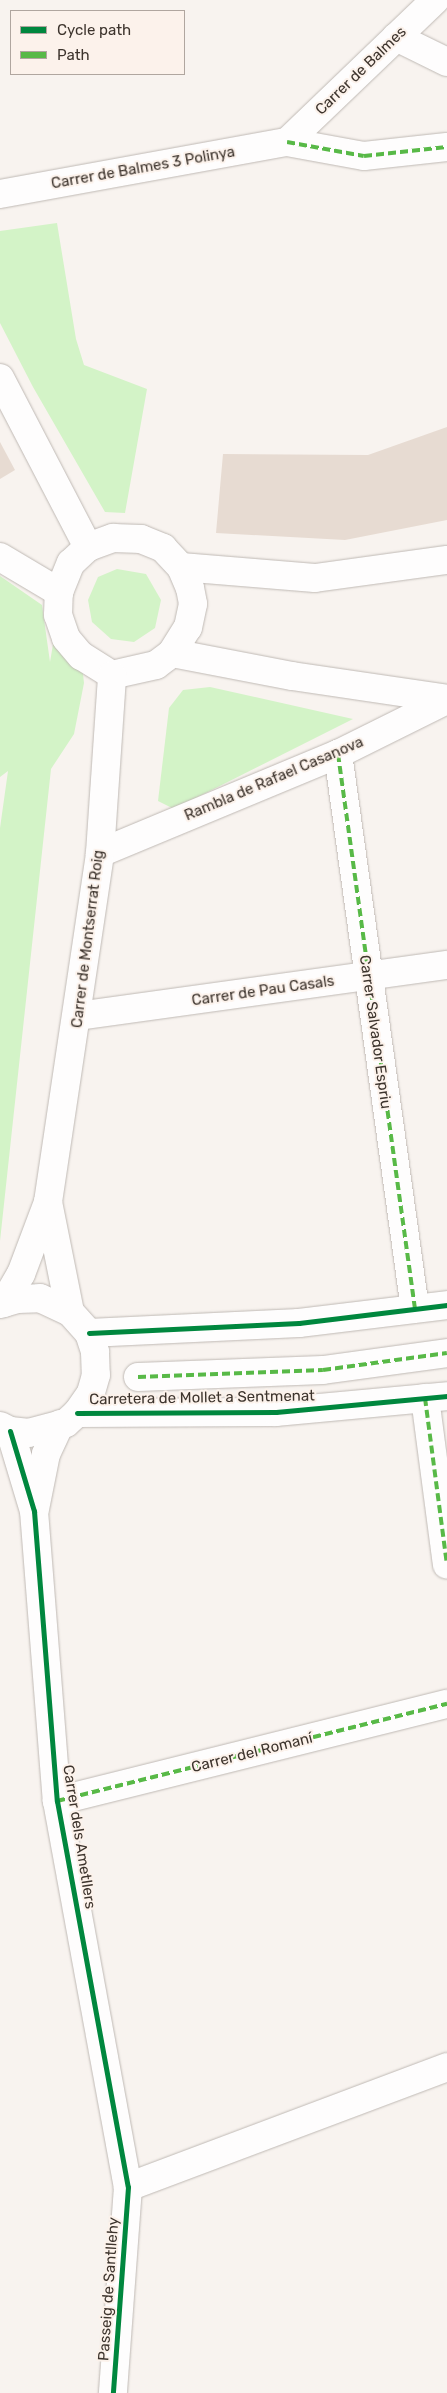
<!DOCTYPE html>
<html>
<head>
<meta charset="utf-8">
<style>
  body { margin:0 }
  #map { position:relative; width:447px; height:2393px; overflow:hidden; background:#f8f3ef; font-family:Rubik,sans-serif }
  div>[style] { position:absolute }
  .green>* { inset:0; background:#d3f3c7 }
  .building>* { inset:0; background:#e7dbd2 }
  .roads { filter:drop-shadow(0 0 1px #bfb9b4) drop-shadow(0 0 1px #bfb9b4) }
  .minor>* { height:28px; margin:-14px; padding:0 14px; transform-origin:14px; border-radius:14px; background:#fefdfd }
  .quiet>* { height:4px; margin-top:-2px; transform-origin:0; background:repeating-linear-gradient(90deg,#58b947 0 8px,transparent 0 12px) }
  .cycleway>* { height:5px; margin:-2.5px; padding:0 2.5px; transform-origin:2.5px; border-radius:2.5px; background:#00873e }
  span { translate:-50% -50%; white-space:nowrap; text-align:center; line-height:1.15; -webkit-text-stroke:4px #fcf2eb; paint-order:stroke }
  .street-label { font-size:15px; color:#3d342d }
  .legend { position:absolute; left:10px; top:10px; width:175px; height:65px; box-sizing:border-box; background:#fcf2eb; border:1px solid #b0a69f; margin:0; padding:6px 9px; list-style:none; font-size:15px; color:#3d342d }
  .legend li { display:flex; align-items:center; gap:10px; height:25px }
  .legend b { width:25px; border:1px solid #b0a69f }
</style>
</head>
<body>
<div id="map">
  <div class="green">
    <div style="clip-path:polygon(57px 223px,76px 339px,84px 365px,147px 389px,125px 513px,105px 512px,33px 387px,0 323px,0 231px)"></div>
    <div style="clip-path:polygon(117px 569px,146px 574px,161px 600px,155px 628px,134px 642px,111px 639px,92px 622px,88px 600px,98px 577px)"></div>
    <div style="clip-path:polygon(0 576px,42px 605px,50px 662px,58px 615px,81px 656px,84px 683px,74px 734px,51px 769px,0 1241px,0 828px,8px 771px,0 777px)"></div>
    <div style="clip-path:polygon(210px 687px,353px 719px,174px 809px,158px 801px,169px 708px,183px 690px)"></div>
  </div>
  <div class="building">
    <div style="clip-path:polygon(447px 427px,447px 520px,345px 540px,216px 533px,223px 454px,368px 455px)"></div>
    <div style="clip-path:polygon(0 442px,15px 470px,0 479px)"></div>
  </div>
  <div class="roads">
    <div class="minor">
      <div style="left:396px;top:37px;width:57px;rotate:26.1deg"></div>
      <div style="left:287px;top:142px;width:205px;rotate:-43.8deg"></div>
      <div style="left:0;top:194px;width:292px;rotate:-10.3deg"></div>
      <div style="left:287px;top:142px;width:78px;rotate:10.3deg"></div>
      <div style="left:364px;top:156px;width:83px;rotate:-6.2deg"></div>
      <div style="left:0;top:378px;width:191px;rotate:62.5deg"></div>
      <div style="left:113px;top:538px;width:28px;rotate:2deg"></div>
      <div style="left:141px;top:539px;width:24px;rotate:22deg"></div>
      <div style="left:163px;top:548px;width:26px;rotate:47deg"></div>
      <div style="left:181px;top:567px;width:23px;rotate:67deg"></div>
      <div style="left:190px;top:588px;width:16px;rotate:79deg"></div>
      <div style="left:193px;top:604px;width:24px;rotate:102deg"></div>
      <div style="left:188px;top:627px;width:31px;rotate:122deg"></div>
      <div style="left:172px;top:653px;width:20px;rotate:143deg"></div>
      <div style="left:156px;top:665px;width:45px;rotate:167.2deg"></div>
      <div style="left:112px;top:675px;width:36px;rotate:-148deg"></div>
      <div style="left:81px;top:656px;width:23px;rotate:-130deg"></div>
      <div style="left:66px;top:638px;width:24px;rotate:-109deg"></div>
      <div style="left:58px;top:615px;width:23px;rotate:-88deg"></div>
      <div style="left:59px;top:592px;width:31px;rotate:-68deg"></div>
      <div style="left:71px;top:563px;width:23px;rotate:-43deg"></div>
      <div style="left:88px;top:547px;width:27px;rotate:-20deg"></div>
      <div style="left:0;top:557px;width:69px;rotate:30.7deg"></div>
      <div style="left:181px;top:567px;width:134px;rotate:4.7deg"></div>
      <div style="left:315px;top:578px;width:133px;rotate:-7.8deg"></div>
      <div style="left:172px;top:653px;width:122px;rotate:10.9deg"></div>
      <div style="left:292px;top:676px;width:157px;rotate:8.4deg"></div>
      <div style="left:338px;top:754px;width:560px;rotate:82.1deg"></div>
      <div style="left:100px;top:853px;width:258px;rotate:-22.6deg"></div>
      <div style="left:338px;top:754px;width:122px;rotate:-26.4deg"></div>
      <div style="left:78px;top:1016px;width:373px;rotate:-7.9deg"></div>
      <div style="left:48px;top:1202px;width:112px;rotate:78.7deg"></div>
      <div style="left:4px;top:1303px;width:34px;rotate:-60deg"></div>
      <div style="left:21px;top:1274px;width:77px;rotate:-69.4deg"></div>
      <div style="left:48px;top:1202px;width:353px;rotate:-81.5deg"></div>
      <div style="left:100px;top:853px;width:178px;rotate:-86.1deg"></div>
      <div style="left:0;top:1304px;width:18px;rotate:-16deg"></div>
      <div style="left:17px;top:1299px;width:23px;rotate:-2deg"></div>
      <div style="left:40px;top:1298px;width:33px;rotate:25deg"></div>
      <div style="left:70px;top:1312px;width:28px;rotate:48deg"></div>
      <div style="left:89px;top:1333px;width:20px;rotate:72deg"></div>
      <div style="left:95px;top:1352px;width:23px;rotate:88deg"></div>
      <div style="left:96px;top:1375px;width:19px;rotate:106deg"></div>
      <div style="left:91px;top:1393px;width:24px;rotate:125deg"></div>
      <div style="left:77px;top:1413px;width:15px;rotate:138deg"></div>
      <div style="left:66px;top:1423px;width:38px;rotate:165deg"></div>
      <div style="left:29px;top:1433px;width:19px;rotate:-174deg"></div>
      <div style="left:10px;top:1431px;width:11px;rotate:-153deg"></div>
      <div style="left:89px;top:1333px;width:210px;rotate:-2.7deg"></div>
      <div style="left:299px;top:1323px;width:149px;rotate:-6.9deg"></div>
      <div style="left:138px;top:1377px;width:185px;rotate:-2.2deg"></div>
      <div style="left:323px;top:1370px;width:125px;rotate:-7.8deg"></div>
      <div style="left:425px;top:1398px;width:168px;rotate:82.5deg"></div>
      <div style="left:77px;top:1413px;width:199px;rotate:-0.3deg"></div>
      <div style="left:276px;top:1412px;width:172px;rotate:-5.3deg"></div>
      <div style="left:10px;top:1431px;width:84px;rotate:73.3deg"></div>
      <div style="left:34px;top:1511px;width:291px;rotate:85.5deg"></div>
      <div style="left:57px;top:1801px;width:392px;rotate:79.6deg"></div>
      <div style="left:128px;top:2187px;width:207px;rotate:94.2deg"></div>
      <div style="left:35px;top:1509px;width:56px;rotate:-78.7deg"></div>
      <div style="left:46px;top:1454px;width:33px;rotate:-65deg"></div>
      <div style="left:57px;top:1801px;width:402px;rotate:-14deg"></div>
      <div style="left:128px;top:2187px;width:341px;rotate:-20.6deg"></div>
    </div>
  </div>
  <div class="quiet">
    <div style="left:287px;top:142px;width:78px;rotate:10.3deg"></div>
    <div style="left:364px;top:156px;width:83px;rotate:-6.2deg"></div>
    <div style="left:338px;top:754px;width:560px;rotate:82.1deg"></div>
    <div style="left:138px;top:1377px;width:185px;rotate:-2.2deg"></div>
    <div style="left:323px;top:1370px;width:125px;rotate:-7.8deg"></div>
    <div style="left:425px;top:1398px;width:168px;rotate:82.5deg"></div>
    <div style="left:57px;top:1801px;width:402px;rotate:-14deg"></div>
  </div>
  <div class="cycleway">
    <div style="left:89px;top:1333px;width:210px;rotate:-2.7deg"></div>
    <div style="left:299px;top:1323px;width:149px;rotate:-6.9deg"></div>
    <div style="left:77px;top:1413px;width:199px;rotate:-0.3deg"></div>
    <div style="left:276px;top:1412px;width:172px;rotate:-5.3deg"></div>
    <div style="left:10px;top:1431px;width:84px;rotate:73.3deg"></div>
    <div style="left:34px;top:1511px;width:291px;rotate:85.5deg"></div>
    <div style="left:57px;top:1801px;width:392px;rotate:79.6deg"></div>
    <div style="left:128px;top:2187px;width:207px;rotate:94.2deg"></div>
  </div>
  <div class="street-label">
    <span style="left:361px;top:71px;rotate:-44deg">Carrer de Balmes</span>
    <span style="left:143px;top:168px;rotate:-10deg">Carrer de Balmes 3 Polinya</span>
    <span style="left:274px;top:779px;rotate:-23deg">Rambla de Rafael Casanova</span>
    <span style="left:88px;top:939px;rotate:-83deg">Carrer de Montserrat Roig</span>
    <span style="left:263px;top:991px;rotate:-8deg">Carrer de Pau Casals</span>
    <span style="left:375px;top:1032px;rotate:82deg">Carrer Salvador Espriu</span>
    <span style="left:202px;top:1398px;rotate:-1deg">Carretera de Mollet a Sentmenat</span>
    <span style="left:252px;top:1753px;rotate:-14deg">Carrer del Romaní</span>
    <span style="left:79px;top:1837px;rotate:81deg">Carrer dels Ametllers</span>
    <span style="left:109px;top:2289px;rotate:-86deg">Passeig de Santllehy</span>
  </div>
  <ul class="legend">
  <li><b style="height:6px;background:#00873e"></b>Cycle path</li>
  <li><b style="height:6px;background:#58b947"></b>Path</li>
  </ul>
</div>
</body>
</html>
